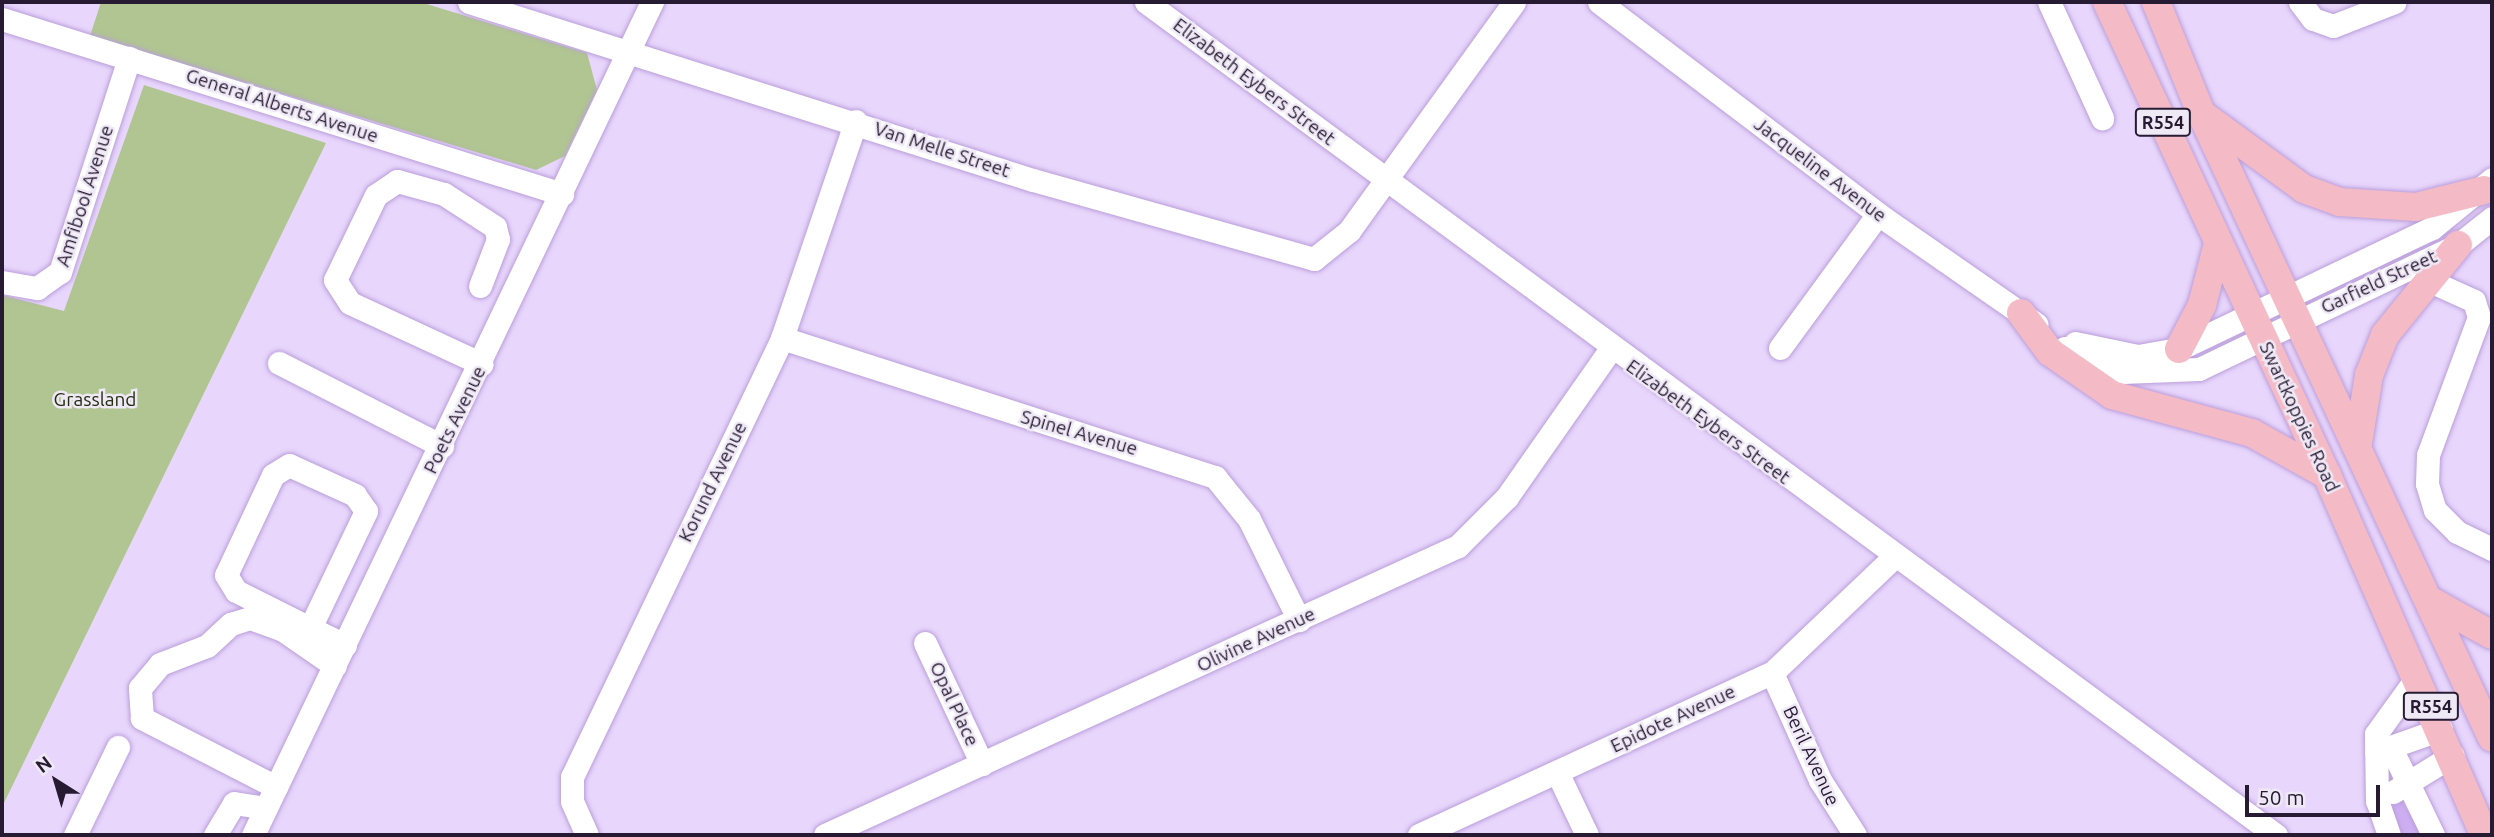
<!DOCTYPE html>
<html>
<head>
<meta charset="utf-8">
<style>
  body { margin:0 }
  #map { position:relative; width:2494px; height:837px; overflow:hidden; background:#e8d6fc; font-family:Ubuntu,sans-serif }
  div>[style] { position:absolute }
  .green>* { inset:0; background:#b0c591 }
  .building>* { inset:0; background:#cfaff3 }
  .roads { filter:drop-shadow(0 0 2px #ba9eda) drop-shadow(0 0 2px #ba9eda) }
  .minor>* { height:23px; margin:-11.5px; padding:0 11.5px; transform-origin:11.5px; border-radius:11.5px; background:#fff }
  .major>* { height:28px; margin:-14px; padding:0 14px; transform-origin:14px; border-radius:14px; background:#f4bbc7 }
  span { translate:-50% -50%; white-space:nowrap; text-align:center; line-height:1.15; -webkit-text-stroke:5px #efe9f6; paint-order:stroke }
  .shield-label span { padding:2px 5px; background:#efe9f6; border:2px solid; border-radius:5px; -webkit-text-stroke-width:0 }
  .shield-label { font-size:18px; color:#261b32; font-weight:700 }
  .street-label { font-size:19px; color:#261b32 }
  .park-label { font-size:19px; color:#232d0f }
  .frame { position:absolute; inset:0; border:4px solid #261b32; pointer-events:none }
  .north { position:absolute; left:21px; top:746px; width:70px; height:70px; -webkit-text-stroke:5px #efe9f6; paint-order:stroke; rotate:323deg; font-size:19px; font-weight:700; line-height:28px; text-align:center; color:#261b32 }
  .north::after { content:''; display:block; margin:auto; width:24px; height:32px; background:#261b32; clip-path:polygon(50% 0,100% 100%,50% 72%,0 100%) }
  .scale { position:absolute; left:2245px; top:785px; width:135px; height:32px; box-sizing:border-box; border:4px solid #261b32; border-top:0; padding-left:9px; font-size:21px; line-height:24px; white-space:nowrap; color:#261b32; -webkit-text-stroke:5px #efe9f6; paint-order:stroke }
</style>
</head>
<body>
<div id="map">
  <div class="green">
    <div style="clip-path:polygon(101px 2px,420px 2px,587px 53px,597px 90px,565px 156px,536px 170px,90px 36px)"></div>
    <div style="clip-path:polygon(144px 85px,326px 143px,2px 807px,2px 295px,64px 311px)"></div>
  </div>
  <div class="building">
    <div style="clip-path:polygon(2402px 801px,2422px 835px,2397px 835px,2383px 813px)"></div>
  </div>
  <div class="roads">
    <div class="minor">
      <div style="left:469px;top:2px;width:591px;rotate:17.52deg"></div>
      <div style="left:1033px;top:180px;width:292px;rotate:15.7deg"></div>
      <div style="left:1314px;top:259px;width:45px;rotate:-38.7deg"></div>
      <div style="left:1349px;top:231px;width:282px;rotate:-54.2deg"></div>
      <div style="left:1146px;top:2px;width:1404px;rotate:36.4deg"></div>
      <div style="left:1599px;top:2px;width:350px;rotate:37.2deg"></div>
      <div style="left:1878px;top:214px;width:193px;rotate:34.8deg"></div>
      <div style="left:2049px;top:2px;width:128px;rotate:65.4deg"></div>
      <div style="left:2300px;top:2px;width:21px;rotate:53deg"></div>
      <div style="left:2313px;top:19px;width:21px;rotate:19deg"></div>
      <div style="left:2333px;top:26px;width:66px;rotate:-21.2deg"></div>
      <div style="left:2px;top:19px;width:587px;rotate:17.35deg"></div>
      <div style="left:2430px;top:281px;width:48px;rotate:24.4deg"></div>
      <div style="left:2474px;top:301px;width:17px;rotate:73deg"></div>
      <div style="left:2479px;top:317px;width:147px;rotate:110.3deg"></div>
      <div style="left:2428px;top:455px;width:29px;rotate:92deg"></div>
      <div style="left:2427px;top:484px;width:27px;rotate:73deg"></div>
      <div style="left:2435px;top:510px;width:31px;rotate:45deg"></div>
      <div style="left:2457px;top:532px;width:39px;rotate:26deg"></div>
      <div style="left:2px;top:282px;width:36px;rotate:10deg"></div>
      <div style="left:37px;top:288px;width:28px;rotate:-35deg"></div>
      <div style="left:60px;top:272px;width:225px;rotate:-72.1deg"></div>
      <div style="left:480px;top:286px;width:50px;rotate:-69deg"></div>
      <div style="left:498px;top:239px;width:12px;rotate:-104deg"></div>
      <div style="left:495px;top:227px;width:61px;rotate:-147.1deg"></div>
      <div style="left:444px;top:194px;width:49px;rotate:-164.5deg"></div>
      <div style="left:397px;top:181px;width:25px;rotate:146deg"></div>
      <div style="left:376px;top:195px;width:94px;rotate:115.8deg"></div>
      <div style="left:335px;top:280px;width:27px;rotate:57deg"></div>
      <div style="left:350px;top:303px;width:145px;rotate:24.8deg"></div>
      <div style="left:782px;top:338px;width:455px;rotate:17.8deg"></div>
      <div style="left:1215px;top:477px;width:54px;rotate:51deg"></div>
      <div style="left:1249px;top:519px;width:113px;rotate:63.7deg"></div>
      <div style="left:2075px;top:343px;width:64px;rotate:11.7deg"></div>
      <div style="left:2138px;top:356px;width:42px;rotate:-9.7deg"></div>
      <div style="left:2179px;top:349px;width:280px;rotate:-25.6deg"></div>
      <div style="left:2432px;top:228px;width:77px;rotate:-39.2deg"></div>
      <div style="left:1780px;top:348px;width:166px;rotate:-53.8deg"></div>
      <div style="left:2065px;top:348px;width:62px;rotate:22.8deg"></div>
      <div style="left:2122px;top:372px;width:77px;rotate:-2.2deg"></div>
      <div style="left:2199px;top:369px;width:287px;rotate:-25.6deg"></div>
      <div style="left:2458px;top:245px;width:43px;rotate:-38.5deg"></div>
      <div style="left:279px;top:363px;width:183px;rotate:27deg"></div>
      <div style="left:310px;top:628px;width:130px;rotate:-64.4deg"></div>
      <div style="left:366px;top:511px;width:19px;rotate:-125deg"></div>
      <div style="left:355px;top:495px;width:72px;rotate:-155.6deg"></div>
      <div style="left:289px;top:465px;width:19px;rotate:148deg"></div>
      <div style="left:273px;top:475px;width:110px;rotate:115.2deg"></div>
      <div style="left:226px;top:575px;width:19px;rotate:58deg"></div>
      <div style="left:236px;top:591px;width:83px;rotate:26.6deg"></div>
      <div style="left:310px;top:628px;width:39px;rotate:26deg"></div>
      <div style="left:925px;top:643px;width:134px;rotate:64.8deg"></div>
      <div style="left:1772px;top:673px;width:117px;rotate:65.8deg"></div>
      <div style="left:1820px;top:780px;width:65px;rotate:57.5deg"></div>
      <div style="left:2391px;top:748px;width:97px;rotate:64.2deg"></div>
      <div style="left:2376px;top:752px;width:69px;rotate:-19.5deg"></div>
      <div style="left:1557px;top:772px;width:70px;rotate:64.5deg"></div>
      <div style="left:276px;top:787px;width:151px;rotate:-152.8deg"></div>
      <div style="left:142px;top:718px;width:30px;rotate:-94deg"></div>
      <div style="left:140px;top:688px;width:31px;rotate:-50deg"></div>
      <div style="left:160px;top:664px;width:50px;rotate:-21deg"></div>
      <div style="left:207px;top:646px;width:33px;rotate:-43deg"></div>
      <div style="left:231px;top:624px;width:20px;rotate:-18deg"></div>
      <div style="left:250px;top:618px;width:35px;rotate:20deg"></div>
      <div style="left:283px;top:630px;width:63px;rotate:34.7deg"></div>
      <div style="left:2393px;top:792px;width:70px;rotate:-31.7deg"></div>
      <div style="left:75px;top:835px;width:98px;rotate:-64deg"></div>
      <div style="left:215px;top:835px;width:37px;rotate:-59deg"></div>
      <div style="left:234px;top:803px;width:32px;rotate:9deg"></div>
      <div style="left:253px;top:835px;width:924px;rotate:-64.41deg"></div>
      <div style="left:587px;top:835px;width:37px;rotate:-114deg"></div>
      <div style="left:572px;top:801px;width:24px;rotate:-90deg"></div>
      <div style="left:572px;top:777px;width:487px;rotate:-64.4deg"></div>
      <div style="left:782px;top:338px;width:229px;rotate:-71.2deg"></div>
      <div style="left:825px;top:835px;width:696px;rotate:-24.54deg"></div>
      <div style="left:1458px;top:546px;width:69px;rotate:-45deg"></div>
      <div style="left:1507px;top:497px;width:179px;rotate:-55deg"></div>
      <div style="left:1419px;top:835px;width:388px;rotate:-24.7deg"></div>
      <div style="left:1772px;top:673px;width:170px;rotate:-43.6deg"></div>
      <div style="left:2389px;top:835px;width:36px;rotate:-109deg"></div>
      <div style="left:2377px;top:801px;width:67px;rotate:-90.9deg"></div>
      <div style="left:2376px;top:734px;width:70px;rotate:-54.3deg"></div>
    </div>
    <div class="major">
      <div style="left:2107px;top:2px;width:522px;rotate:65.06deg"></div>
      <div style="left:2327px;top:475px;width:393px;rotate:66.4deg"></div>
      <div style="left:2156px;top:2px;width:120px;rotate:67.9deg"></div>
      <div style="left:2201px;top:113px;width:689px;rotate:65.03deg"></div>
      <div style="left:2203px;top:115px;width:125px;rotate:36.2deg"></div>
      <div style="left:2304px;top:189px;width:37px;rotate:20deg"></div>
      <div style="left:2339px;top:202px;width:77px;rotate:3.7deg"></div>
      <div style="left:2416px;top:207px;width:70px;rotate:-14deg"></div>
      <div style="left:2021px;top:313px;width:49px;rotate:53.4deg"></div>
      <div style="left:2050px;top:352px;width:75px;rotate:34.7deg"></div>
      <div style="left:2112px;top:395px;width:145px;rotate:15.2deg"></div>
      <div style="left:2252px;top:433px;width:86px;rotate:29.2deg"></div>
      <div style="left:2179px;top:349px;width:50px;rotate:-62.4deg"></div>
      <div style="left:2202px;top:305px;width:64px;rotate:-75.5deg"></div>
      <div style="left:2358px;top:443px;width:69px;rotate:-80.8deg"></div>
      <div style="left:2369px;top:375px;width:43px;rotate:-68.2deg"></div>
      <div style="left:2385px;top:335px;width:116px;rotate:-51deg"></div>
      <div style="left:2429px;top:600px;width:72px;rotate:29.1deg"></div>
    </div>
  </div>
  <div class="shield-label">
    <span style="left:2163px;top:122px">R554</span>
    <span style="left:2431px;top:706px">R554</span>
  </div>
  <div class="street-label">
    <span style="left:1254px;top:82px;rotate:37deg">Elizabeth Eybers Street</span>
    <span style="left:282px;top:106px;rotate:18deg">General Alberts Avenue</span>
    <span style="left:942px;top:150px;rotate:18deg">Van Melle Street</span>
    <span style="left:1820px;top:170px;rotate:37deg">Jacqueline Avenue</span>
    <span style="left:85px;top:196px;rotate:-72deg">Amfibool Avenue</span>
    <span style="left:2379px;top:282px;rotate:-25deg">Garfield Street</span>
    <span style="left:2299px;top:417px;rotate:65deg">Swartkoppies Road</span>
    <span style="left:455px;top:420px;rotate:-64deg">Poets Avenue</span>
    <span style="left:1708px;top:422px;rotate:36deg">Elizabeth Eybers Street</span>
    <span style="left:1079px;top:433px;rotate:16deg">Spinel Avenue</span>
    <span style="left:713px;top:482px;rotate:-64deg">Korund Avenue</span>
    <span style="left:1256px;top:640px;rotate:-25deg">Olivine Avenue</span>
    <span style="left:954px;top:704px;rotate:65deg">Opal Place</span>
    <span style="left:1673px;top:719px;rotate:-25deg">Epidote Avenue</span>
    <span style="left:1811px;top:756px;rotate:65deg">Beril Avenue</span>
  </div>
  <div class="park-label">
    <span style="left:95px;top:400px">Grassland</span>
  </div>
  <div class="frame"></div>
  <div class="north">N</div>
  <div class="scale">50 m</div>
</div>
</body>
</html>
